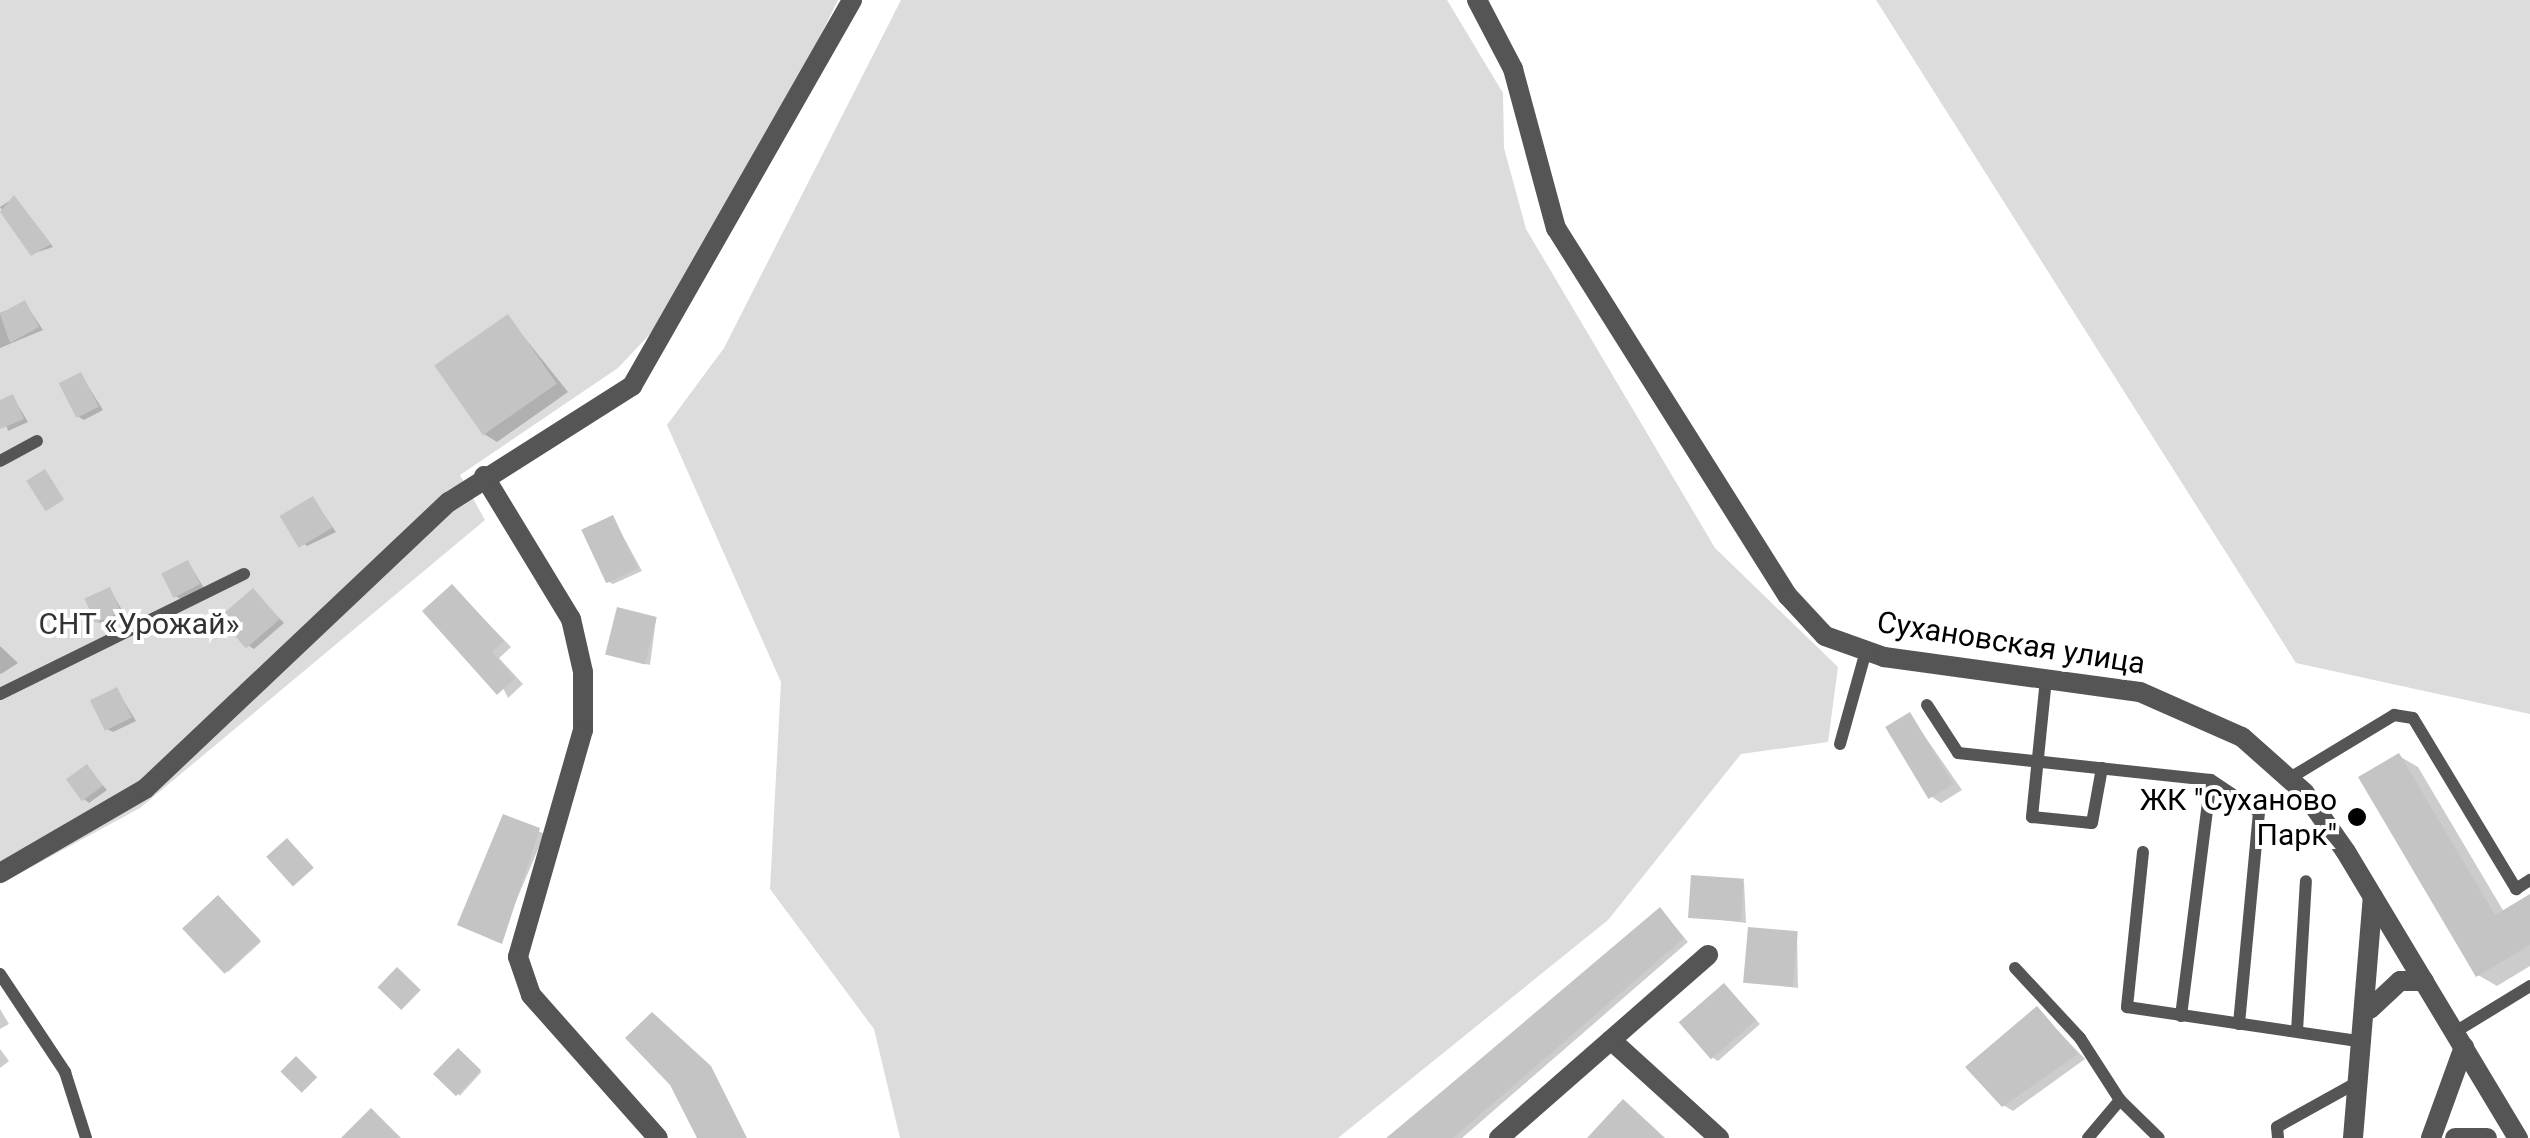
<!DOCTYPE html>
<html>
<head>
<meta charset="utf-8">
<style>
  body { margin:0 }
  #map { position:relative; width:2530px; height:1138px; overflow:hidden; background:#fff; font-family:Roboto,sans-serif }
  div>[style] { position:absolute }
  .green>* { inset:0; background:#dcdcdc }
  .shadow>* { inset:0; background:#0003; transform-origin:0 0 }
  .building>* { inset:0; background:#c4c4c4; transform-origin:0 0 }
  .lane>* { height:12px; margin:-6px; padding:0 6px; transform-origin:6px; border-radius:6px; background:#555 }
  .street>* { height:20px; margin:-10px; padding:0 10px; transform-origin:10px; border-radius:10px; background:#555 }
  .dots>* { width:28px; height:28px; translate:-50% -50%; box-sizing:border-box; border:5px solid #fff; border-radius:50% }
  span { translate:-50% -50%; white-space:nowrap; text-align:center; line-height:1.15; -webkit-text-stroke:8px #fff; paint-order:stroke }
  .park-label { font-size:30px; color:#333 }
  .street-label { font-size:30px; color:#000 }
  .poi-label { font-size:30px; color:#000 }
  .right { translate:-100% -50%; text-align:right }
</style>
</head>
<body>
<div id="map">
  <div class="green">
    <div style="clip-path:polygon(0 0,838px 0,723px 233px,650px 334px,618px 368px,460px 475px,485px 520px,140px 808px,0 884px)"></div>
    <div style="clip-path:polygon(901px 0,1447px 0,1503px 93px,1504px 148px,1526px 229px,1715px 548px,1838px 667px,1828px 742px,1741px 754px,1608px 920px,1338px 1138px,900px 1138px,874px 1029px,770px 889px,781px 682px,667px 425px,724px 348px)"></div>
    <div style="clip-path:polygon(1876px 0,2530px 0,2530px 714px,2296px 663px)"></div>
  </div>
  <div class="shadow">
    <div style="clip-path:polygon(14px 198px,18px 201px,53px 247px,32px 254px,0 207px)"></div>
    <div style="clip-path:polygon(25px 303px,43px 330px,0 348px,0 313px)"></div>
    <div style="clip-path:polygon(508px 317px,568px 392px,497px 442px,484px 434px)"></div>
    <div style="clip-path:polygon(81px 375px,103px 410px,84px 420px,79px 417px)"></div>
    <div style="clip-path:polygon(13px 397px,28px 422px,8px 431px,0 403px)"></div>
    <div style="clip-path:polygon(313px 499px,336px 532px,307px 546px,302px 542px)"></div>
    <div style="clip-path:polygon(613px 518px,642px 571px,613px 584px,607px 581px)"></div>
    <div style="clip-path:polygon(188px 562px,204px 588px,181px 599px,175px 596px)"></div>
    <div style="clip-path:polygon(453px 587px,511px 647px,499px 658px,523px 684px,508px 698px)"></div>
    <div style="clip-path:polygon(110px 590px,125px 615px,104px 625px,98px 622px)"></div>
    <div style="clip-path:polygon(253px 591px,284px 623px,254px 649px,249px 646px)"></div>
    <div style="clip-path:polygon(656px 619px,650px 665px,613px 656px)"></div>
    <div style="clip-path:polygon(0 646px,18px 663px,1px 674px,0 673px)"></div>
    <div style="clip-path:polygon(117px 690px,136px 721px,113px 732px,107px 729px)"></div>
    <div style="clip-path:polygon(1910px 715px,1962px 790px,1941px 803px,1932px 797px)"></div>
    <div style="clip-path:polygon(2399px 756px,2418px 767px,2504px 912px,2530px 900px,2530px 966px,2497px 986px,2478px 975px)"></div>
    <div style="clip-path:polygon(87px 767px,107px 790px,89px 803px,84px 799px)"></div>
    <div style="left:505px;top:817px;width:43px;height:117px;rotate:23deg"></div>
    <div style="clip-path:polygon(1744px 882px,1746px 923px,1690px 916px)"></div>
    <div style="clip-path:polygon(221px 900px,261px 942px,228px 972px,226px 971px)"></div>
    <div style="clip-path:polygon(1661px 910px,1688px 942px,1462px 1138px,1386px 1138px)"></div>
    <div style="clip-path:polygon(1797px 934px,1798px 988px,1746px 981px)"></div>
    <div style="clip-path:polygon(1725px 986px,1760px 1024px,1718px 1061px,1713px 1058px)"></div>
    <div style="clip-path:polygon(0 1009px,9px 1024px,0 1029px)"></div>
    <div style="clip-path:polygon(2037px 1009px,2085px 1059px,2013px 1111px,2003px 1105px)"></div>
    <div style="clip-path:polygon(0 1049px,9px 1061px,0 1068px)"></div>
    <div style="left:459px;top:1052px;width:30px;height:32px;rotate:42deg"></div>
  </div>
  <div class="building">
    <div style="clip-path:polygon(14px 195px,51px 244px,31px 256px,0 212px)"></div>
    <div style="clip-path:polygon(25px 300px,39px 327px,10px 343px,0 314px)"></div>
    <div style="left:508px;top:314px;width:85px;height:90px;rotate:55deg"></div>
    <div style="left:81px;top:372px;width:39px;height:25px;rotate:63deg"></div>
    <div style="clip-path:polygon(13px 394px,24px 419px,0 429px,0 400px)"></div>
    <div style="left:45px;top:469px;width:36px;height:22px;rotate:58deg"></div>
    <div style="left:313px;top:496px;width:37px;height:39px;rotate:59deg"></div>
    <div style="left:613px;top:515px;width:59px;height:35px;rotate:65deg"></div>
    <div style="left:188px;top:560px;width:27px;height:30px;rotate:63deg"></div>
    <div style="clip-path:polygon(452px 584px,504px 641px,492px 652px,515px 678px,497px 695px,422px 611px)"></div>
    <div style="left:110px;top:587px;width:27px;height:28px;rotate:66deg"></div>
    <div style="left:253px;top:588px;width:41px;height:45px;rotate:49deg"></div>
    <div style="left:617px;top:607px;width:41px;height:49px;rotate:14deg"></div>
    <div style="left:117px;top:687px;width:34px;height:30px;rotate:64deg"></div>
    <div style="left:1910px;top:712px;width:84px;height:29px;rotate:59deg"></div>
    <div style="clip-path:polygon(2399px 753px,2495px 915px,2530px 894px,2530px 945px,2476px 977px,2358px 777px)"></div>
    <div style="left:87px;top:764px;width:27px;height:26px;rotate:54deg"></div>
    <div style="clip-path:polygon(503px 814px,540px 828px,502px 944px,457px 925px)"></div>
    <div style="left:287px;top:838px;width:40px;height:28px;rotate:48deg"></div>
    <div style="left:1691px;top:875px;width:53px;height:43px;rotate:4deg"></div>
    <div style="left:218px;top:895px;width:62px;height:49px;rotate:47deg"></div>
    <div style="clip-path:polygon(1660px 907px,1684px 938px,1453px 1138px,1387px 1138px)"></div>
    <div style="left:1748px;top:927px;width:50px;height:56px;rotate:5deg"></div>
    <div style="left:397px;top:967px;width:33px;height:28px;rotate:44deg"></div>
    <div style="left:1724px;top:983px;width:49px;height:60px;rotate:49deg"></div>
    <div style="clip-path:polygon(2037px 1006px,2078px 1054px,2002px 1107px,1965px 1067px)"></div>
    <div style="clip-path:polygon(652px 1012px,711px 1066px,747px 1138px,697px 1138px,670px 1085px,625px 1038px)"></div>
    <div style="left:458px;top:1048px;width:32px;height:36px;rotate:44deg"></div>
    <div style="left:296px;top:1056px;width:30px;height:22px;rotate:45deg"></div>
    <div style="clip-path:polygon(1623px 1099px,1665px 1138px,1587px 1138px)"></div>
    <div style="clip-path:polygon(371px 1108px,401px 1138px,341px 1138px)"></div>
  </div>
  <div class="lane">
    <div style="left:0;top:461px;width:42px;rotate:-28.4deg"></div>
    <div style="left:2046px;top:679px;width:139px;rotate:95.8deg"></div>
    <div style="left:2032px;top:817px;width:60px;rotate:5.7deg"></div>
    <div style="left:2092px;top:823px;width:56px;rotate:-79.7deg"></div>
    <div style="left:0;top:694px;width:272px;rotate:-26.2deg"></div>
    <div style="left:1927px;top:705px;width:57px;rotate:57.1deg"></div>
    <div style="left:1958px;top:753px;width:254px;rotate:6.1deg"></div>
    <div style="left:2211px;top:780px;width:58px;rotate:33.7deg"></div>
    <div style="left:2259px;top:812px;width:213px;rotate:95.4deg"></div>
    <div style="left:1840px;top:744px;width:97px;rotate:-74.4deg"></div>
    <div style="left:2290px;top:778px;width:122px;rotate:-31.2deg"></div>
    <div style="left:2394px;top:715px;width:19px;rotate:9deg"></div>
    <div style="left:2413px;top:718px;width:200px;rotate:58.9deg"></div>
    <div style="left:2516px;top:889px;width:17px;rotate:-33deg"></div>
    <div style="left:2143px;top:852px;width:156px;rotate:95.9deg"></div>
    <div style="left:2127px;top:1007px;width:240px;rotate:8.4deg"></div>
    <div style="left:2015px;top:968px;width:96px;rotate:47.1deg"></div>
    <div style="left:2080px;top:1038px;width:74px;rotate:57.2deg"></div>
    <div style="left:0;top:974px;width:118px;rotate:56.4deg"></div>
    <div style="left:65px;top:1072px;width:69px;rotate:72.3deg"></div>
    <div style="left:2181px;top:1016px;width:238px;rotate:-82.8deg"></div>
    <div style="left:2297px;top:1031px;width:150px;rotate:-86.6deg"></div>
    <div style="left:2455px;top:1032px;width:88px;rotate:-31.5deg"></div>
    <div style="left:2088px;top:1138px;width:50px;rotate:-49.9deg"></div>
    <div style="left:2120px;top:1100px;width:54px;rotate:44.3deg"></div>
    <div style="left:2278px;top:1138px;width:11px;rotate:-95deg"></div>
    <div style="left:2277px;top:1127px;width:93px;rotate:-29.1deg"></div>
  </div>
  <div class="street">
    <div style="left:1477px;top:0;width:78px;rotate:62.4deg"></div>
    <div style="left:1513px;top:69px;width:165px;rotate:74.9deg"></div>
    <div style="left:1556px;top:228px;width:435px;rotate:57.8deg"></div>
    <div style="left:1788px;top:596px;width:54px;rotate:47.2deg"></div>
    <div style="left:1825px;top:636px;width:63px;rotate:19.6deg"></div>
    <div style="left:1884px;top:657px;width:258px;rotate:7.8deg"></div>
    <div style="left:2140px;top:692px;width:111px;rotate:23.8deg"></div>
    <div style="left:2242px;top:737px;width:83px;rotate:41.6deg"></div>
    <div style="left:2304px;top:792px;width:73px;rotate:55deg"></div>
    <div style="left:2346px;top:852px;width:334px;rotate:59deg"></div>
    <div style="left:484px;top:476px;width:167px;rotate:58.7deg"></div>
    <div style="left:571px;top:619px;width:54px;rotate:77.2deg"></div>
    <div style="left:583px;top:672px;width:58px;rotate:90deg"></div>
    <div style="left:583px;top:730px;width:236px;rotate:106deg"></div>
    <div style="left:518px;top:957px;width:40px;rotate:71.1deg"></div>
    <div style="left:531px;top:995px;width:191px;rotate:48.4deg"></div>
    <div style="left:0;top:873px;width:168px;rotate:-30.1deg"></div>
    <div style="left:145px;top:789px;width:418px;rotate:-43.4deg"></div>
    <div style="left:449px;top:502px;width:217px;rotate:-32.4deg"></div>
    <div style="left:632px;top:386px;width:444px;rotate:-60.3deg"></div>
    <div style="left:2370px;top:1009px;width:41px;rotate:-43deg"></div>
    <div style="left:2400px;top:981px;width:24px"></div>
    <div style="left:1611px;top:1040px;width:146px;rotate:42.2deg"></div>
    <div style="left:1499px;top:1138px;width:278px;rotate:-41.2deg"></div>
    <div style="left:2353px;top:1138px;width:242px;rotate:-85.3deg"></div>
    <div style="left:2431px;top:1138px;width:97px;rotate:-70.1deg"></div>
    <div style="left:2455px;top:1138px;width:32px"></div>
  </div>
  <div class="dots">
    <div style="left:2357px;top:817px;background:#000"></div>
  </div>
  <div class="park-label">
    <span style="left:139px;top:624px">СНТ «Урожай»</span>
  </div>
  <div class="street-label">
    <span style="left:2011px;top:643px;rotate:9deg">Сухановская улица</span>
  </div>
  <div class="poi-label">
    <span class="right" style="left:2337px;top:817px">ЖК "Суханово<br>Парк"</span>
  </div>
</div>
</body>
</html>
